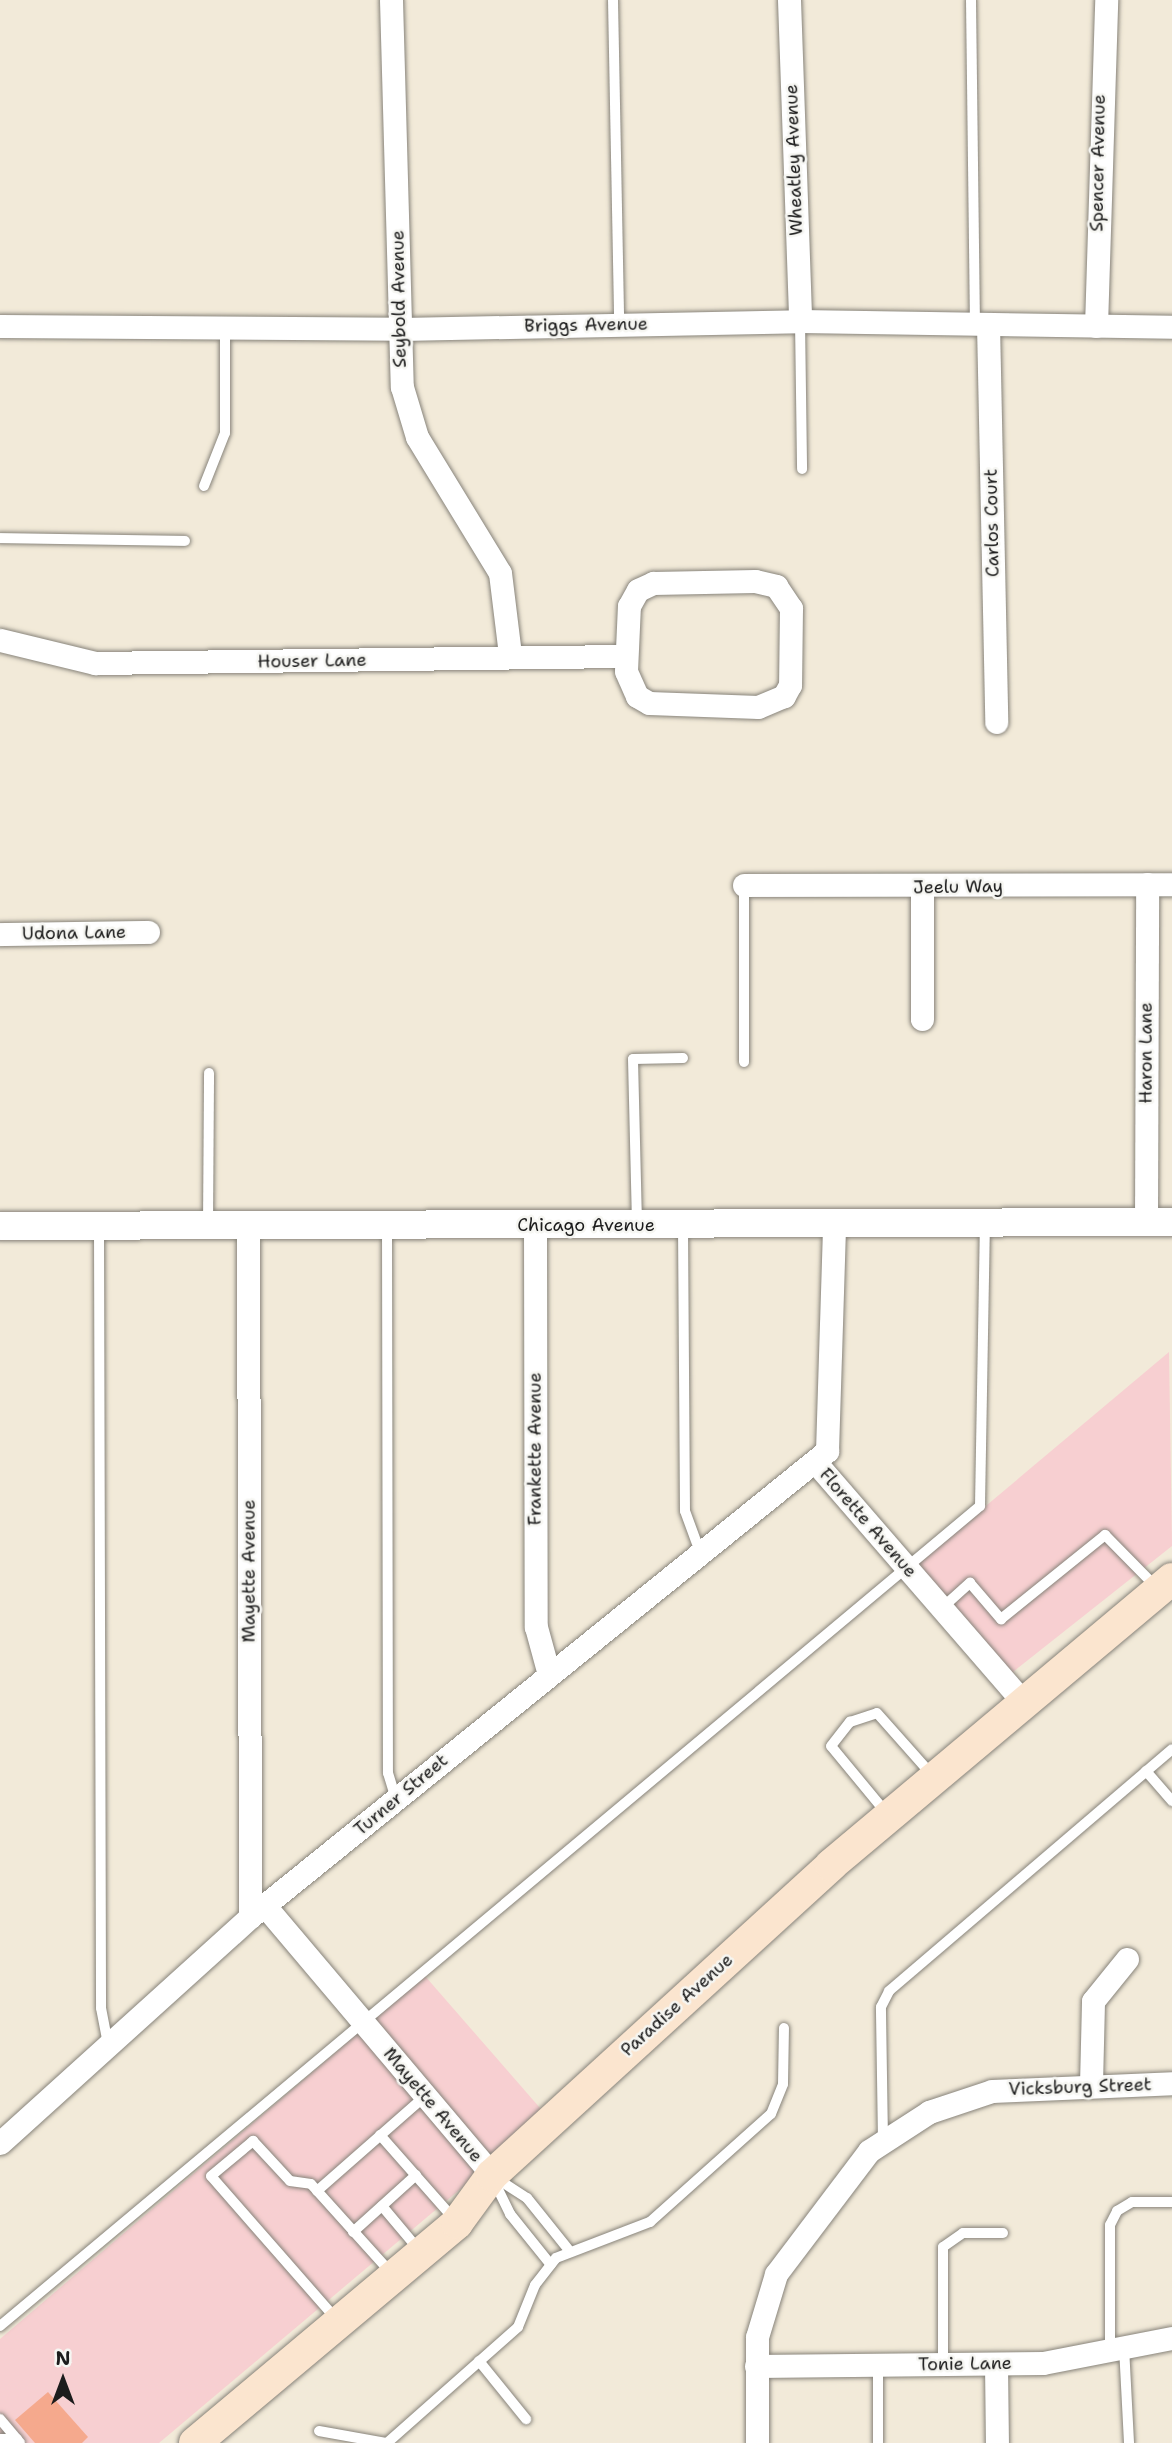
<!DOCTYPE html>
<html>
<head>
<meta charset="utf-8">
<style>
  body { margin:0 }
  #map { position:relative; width:1172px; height:2443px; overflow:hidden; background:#f2ead9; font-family:"Shantell Sans",sans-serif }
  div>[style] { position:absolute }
  .built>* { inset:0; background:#f7cfd1 }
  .building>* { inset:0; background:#f5a98d }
  .roads { filter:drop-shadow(0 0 2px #87837a) drop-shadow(0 0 2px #87837a) }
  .service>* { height:10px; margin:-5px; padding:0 5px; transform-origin:5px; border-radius:5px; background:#fff }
  .minor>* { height:23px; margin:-11.5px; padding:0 11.5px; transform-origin:11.5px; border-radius:11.5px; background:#fff }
  .tertiary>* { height:28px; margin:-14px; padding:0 14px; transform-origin:14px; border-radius:14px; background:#fff }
  .secondary>* { height:32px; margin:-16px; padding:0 16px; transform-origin:16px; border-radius:16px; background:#fbe5cf }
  span { translate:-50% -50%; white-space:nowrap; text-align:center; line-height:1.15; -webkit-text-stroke:5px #f6f6f2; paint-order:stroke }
  .street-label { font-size:18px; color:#1c1c1c }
  .north { position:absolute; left:28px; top:2345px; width:70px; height:70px; -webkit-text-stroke:5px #f6f6f2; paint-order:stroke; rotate:0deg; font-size:19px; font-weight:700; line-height:28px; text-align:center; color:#1c1c1c }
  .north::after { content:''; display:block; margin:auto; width:24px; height:32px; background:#1c1c1c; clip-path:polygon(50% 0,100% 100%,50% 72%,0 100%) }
</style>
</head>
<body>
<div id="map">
  <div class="built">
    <div style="clip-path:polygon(1169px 1352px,1172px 1546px,999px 1683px,906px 1573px)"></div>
    <div style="clip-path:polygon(425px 1976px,547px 2116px,159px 2443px,0 2443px,0 2339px)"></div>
  </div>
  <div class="building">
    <div style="clip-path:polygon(48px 2392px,88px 2437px,82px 2443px,35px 2443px,15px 2420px)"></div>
  </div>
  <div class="roads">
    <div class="service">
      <div style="left:613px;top:0;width:324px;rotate:88.9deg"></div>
      <div style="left:971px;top:0;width:324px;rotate:89.3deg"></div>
      <div style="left:800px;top:321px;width:148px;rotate:89.2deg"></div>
      <div style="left:204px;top:486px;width:57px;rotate:-68.4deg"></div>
      <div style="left:225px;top:433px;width:105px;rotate:-90deg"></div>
      <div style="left:0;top:538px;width:185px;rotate:0.9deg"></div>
      <div style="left:744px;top:885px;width:177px;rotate:90deg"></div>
      <div style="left:637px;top:1223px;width:164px;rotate:-91.4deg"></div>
      <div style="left:633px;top:1059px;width:50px;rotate:-1.1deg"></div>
      <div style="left:208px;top:1224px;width:151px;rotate:-89.6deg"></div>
      <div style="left:387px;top:1225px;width:548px;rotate:89.9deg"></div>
      <div style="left:388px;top:1773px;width:27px;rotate:73deg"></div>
      <div style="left:683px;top:1226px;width:285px;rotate:89.6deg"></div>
      <div style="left:685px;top:1511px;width:44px;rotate:69.9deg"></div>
      <div style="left:99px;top:1228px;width:780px;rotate:89.85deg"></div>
      <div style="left:101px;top:2008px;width:36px;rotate:79deg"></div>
      <div style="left:942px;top:1608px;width:38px;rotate:-42deg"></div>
      <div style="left:970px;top:1583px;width:48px;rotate:49.3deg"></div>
      <div style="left:1001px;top:1619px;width:134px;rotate:-38.9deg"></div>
      <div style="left:1105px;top:1535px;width:74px;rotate:45.5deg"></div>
      <div style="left:1146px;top:1771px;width:40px;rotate:49deg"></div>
      <div style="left:888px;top:1815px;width:89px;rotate:-129.6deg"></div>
      <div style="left:831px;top:1746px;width:31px;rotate:-52deg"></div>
      <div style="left:850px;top:1722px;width:28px;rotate:-18deg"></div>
      <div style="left:877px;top:1713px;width:84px;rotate:48.4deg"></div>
      <div style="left:380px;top:2135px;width:112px;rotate:48.6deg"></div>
      <div style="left:883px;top:2140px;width:133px;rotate:-90.9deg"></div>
      <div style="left:881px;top:2007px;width:18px;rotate:-63deg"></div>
      <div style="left:889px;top:1991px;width:372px;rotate:-40.5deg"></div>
      <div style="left:496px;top:2178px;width:37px;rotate:33deg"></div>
      <div style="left:527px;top:2198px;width:65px;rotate:51.2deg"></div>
      <div style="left:494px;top:2181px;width:37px;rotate:64deg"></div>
      <div style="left:510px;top:2214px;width:65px;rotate:51.2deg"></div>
      <div style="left:317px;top:2191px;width:144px;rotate:-41.3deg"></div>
      <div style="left:382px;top:2206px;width:57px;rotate:49.9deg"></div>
      <div style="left:353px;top:2232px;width:85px;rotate:-42.1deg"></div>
      <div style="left:337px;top:2320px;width:191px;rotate:-131.2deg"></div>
      <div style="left:211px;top:2176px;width:55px;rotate:-39.8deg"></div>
      <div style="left:253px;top:2141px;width:54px;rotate:47.2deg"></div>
      <div style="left:290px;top:2181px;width:21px;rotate:8deg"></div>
      <div style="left:311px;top:2184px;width:121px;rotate:48deg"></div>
      <div style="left:0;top:2326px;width:1278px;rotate:-39.92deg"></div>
      <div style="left:980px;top:1506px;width:282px;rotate:-89deg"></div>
      <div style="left:1124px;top:2347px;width:96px;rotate:87deg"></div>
      <div style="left:1110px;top:2350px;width:125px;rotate:-90deg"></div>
      <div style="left:1110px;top:2225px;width:16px;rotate:-63deg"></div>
      <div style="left:1117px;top:2211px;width:17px;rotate:-31deg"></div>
      <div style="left:1132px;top:2202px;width:40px"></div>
      <div style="left:479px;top:2361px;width:75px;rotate:51deg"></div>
      <div style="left:878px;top:2364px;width:79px;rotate:90deg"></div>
      <div style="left:943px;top:2364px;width:117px;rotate:-90deg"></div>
      <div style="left:943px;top:2247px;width:24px;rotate:-35deg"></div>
      <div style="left:963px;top:2233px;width:40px"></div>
      <div style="left:0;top:2419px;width:31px;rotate:50deg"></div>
      <div style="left:319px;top:2431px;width:68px;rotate:10.2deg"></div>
      <div style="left:0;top:2439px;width:17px"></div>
      <div style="left:387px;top:2443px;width:175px;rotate:-41.5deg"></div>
      <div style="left:518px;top:2327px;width:45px;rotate:-68deg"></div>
      <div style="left:535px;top:2285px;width:34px;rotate:-52deg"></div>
      <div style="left:556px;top:2258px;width:101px;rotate:-21deg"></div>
      <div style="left:650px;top:2222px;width:162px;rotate:-41.8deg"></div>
      <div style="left:771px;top:2114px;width:32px;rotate:-68deg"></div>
      <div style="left:783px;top:2084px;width:56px;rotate:-89deg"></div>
    </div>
    <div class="minor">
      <div style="left:391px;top:0;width:387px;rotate:88.4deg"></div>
      <div style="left:402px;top:387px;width:52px;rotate:73.3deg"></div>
      <div style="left:417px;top:437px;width:159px;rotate:58.6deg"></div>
      <div style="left:500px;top:573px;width:83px;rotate:83deg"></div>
      <div style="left:789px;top:0;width:321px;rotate:88deg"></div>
      <div style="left:988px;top:324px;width:398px;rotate:88.8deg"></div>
      <div style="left:0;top:326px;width:401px;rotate:0.4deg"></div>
      <div style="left:401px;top:329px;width:399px;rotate:-1.1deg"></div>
      <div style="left:800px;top:321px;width:372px;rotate:0.9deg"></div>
      <div style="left:1096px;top:326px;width:326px;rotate:-88.2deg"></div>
      <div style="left:755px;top:581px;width:22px;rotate:13deg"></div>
      <div style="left:776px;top:586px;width:27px;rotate:56deg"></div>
      <div style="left:791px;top:608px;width:77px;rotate:90.7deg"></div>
      <div style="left:790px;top:685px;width:13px;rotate:119deg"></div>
      <div style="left:784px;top:696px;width:28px;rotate:157deg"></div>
      <div style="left:758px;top:707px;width:109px;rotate:-177.9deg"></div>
      <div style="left:649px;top:703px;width:14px;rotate:-150deg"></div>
      <div style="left:637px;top:696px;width:27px;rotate:-114deg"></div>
      <div style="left:626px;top:671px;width:65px;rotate:-87.4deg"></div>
      <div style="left:629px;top:606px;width:18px;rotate:-61deg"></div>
      <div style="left:638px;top:590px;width:17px;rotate:-25deg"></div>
      <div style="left:653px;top:583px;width:102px;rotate:-1.1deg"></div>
      <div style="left:0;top:640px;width:98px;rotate:13.6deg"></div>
      <div style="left:95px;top:663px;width:531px;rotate:-0.76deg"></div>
      <div style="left:744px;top:885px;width:428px;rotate:-0.1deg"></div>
      <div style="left:922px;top:888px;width:131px;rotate:90deg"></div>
      <div style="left:0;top:934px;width:148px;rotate:-0.8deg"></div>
      <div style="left:1146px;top:1223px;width:339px;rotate:-89.8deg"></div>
      <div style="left:248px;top:1225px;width:692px;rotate:89.83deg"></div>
      <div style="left:535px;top:1226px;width:401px;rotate:89.9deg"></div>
      <div style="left:536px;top:1627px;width:46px;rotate:74.7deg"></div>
      <div style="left:816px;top:1463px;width:318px;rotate:49.1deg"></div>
      <div style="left:265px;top:1906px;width:352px;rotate:49.8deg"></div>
      <div style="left:1091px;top:2084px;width:83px;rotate:-88.6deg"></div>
      <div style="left:1093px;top:2001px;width:54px;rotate:-51deg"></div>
      <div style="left:0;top:2143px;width:337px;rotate:-42.1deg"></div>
      <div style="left:250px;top:1917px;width:742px;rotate:-38.93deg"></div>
      <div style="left:827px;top:1451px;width:227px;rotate:-88.2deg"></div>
      <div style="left:996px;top:2364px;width:79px;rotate:89.3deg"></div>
      <div style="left:756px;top:2366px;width:287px;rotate:-0.6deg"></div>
      <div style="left:1043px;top:2363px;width:131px;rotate:-11deg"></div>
      <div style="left:757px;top:2443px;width:106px;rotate:-90deg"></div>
      <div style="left:757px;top:2337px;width:66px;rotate:-73.2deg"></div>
      <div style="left:776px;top:2274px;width:154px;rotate:-52.9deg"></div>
      <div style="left:869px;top:2151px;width:72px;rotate:-33deg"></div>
      <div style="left:929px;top:2112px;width:66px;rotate:-18.4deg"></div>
      <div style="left:992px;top:2091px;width:180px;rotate:-2.5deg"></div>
    </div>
    <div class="tertiary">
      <div style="left:0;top:1226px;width:1172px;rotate:-0.2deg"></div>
    </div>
    <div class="secondary">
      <div style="left:195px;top:2443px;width:342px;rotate:-40deg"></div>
      <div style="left:457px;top:2223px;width:59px;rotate:-53.9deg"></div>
      <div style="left:492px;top:2175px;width:459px;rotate:-42.4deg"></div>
      <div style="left:831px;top:1865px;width:445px;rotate:-40deg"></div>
    </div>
  </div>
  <div class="street-label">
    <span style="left:794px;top:160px;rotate:-92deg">Wheatley Avenue</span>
    <span style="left:1098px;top:163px;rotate:-89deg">Spencer Avenue</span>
    <span style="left:399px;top:299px;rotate:-91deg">Seybold Avenue</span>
    <span style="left:586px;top:325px;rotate:-1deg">Briggs Avenue</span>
    <span style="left:992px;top:523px;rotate:-91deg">Carlos Court</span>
    <span style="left:312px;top:661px;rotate:-1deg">Houser Lane</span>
    <span style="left:958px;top:887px;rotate:-1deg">Jeelu Way</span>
    <span style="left:74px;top:933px;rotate:-1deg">Udona Lane</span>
    <span style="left:1146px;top:1053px;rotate:-90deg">Haron Lane</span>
    <span style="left:586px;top:1225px">Chicago Avenue</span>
    <span style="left:535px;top:1449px;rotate:-90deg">Frankette Avenue</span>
    <span style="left:868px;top:1523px;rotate:49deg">Florette Avenue</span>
    <span style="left:249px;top:1571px;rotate:-90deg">Mayette Avenue</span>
    <span style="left:401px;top:1795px;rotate:-40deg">Turner Street</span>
    <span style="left:677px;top:2005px;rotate:-42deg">Paradise Avenue</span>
    <span style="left:1080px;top:2087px;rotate:-2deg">Vicksburg Street</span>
    <span style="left:433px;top:2105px;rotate:50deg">Mayette Avenue</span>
    <span style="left:965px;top:2364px;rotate:-1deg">Tonie Lane</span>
  </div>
  <div class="north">N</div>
</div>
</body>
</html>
